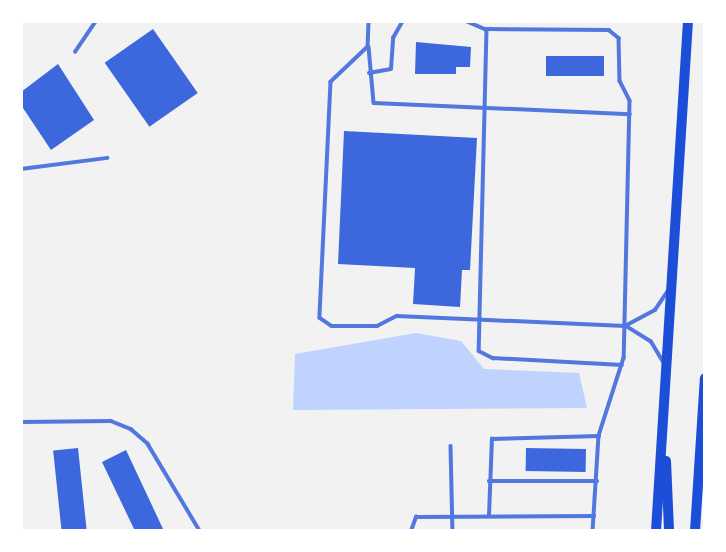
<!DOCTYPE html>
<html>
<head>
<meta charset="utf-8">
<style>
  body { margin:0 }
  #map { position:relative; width:726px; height:552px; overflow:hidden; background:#f2f2f2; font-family:Rubik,sans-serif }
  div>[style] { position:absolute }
  .water>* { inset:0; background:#bfd3fe }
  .building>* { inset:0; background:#3d67dc; transform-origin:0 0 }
  .service>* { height:3.5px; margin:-1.75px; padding:0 1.75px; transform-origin:1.75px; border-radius:1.75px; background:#5277de }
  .primary>* { height:10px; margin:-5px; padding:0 5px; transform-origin:5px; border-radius:5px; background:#1d4ed8 }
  span { translate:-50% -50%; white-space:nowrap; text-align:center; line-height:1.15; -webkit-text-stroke:7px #fff; paint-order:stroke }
  .frame { position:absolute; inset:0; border:23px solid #fff; pointer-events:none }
</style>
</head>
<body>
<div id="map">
  <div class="water">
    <div style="clip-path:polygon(416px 333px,461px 341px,484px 369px,579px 373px,587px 408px,293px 410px,295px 354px)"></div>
  </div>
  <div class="building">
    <div style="left:153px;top:29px;width:78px;height:59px;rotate:55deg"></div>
    <div style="clip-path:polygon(416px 42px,471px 47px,470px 67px,456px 67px,456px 74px,415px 74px)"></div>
    <div style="left:546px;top:56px;width:58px;height:20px"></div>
    <div style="clip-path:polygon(58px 64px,94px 120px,51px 150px,21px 105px,21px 92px)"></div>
    <div style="clip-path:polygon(344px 131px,477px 138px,470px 270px,462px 270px,460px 307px,413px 304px,415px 268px,338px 264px)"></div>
    <div style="left:78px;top:448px;width:83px;height:25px;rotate:84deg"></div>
    <div style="left:526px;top:448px;width:60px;height:23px;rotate:1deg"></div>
    <div style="clip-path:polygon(126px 450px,164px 531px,135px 531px,102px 462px)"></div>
  </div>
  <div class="service">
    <div style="left:369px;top:21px;width:26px;rotate:92deg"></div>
    <div style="left:368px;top:47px;width:51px;rotate:136.6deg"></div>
    <div style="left:331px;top:82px;width:236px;rotate:92.7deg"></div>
    <div style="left:320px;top:318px;width:14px;rotate:34deg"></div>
    <div style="left:332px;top:326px;width:45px"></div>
    <div style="left:377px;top:326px;width:22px;rotate:-27deg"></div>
    <div style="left:397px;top:316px;width:228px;rotate:2.5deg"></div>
    <div style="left:466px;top:21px;width:21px;rotate:23deg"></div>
    <div style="left:485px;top:29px;width:124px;rotate:0.5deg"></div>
    <div style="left:609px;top:30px;width:13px;rotate:39deg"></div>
    <div style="left:619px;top:38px;width:43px;rotate:88.7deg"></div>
    <div style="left:620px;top:81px;width:22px;rotate:63deg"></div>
    <div style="left:630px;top:101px;width:257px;rotate:91.3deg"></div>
    <div style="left:624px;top:358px;width:82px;rotate:107.8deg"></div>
    <div style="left:599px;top:436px;width:95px;rotate:93.6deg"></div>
    <div style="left:487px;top:29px;width:322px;rotate:91.4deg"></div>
    <div style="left:479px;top:351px;width:16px;rotate:27deg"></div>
    <div style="left:493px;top:358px;width:129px;rotate:3.1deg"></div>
    <div style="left:369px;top:47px;width:56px;rotate:84.9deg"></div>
    <div style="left:374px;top:103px;width:256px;rotate:2.5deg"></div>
    <div style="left:75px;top:52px;width:37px;rotate:-56deg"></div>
    <div style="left:369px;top:73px;width:22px;rotate:-10deg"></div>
    <div style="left:391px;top:69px;width:31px;rotate:-86deg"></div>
    <div style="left:393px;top:38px;width:20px;rotate:-60deg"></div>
    <div style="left:21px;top:169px;width:87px;rotate:-7.3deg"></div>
    <div style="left:663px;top:362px;width:23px;rotate:-121deg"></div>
    <div style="left:651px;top:342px;width:31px;rotate:-148deg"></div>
    <div style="left:625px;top:326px;width:34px;rotate:-28deg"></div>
    <div style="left:655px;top:310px;width:23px;rotate:-56deg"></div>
    <div style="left:21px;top:422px;width:90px;rotate:-0.6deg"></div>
    <div style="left:111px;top:421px;width:22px;rotate:22deg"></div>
    <div style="left:131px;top:429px;width:23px;rotate:41deg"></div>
    <div style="left:148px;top:444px;width:101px;rotate:59.1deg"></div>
    <div style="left:451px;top:446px;width:85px;rotate:88.7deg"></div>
    <div style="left:489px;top:481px;width:108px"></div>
    <div style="left:489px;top:516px;width:77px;rotate:-87.8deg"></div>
    <div style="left:492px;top:439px;width:107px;rotate:-1.6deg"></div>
    <div style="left:411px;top:531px;width:15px;rotate:-70deg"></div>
    <div style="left:416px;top:517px;width:178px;rotate:-0.3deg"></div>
  </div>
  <div class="primary">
    <div style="left:666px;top:461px;width:70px;rotate:87.5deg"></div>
    <div style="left:656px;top:531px;width:511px;rotate:-86.41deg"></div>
    <div style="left:695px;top:531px;width:153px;rotate:-86.3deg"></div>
  </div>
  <div class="frame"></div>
</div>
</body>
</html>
